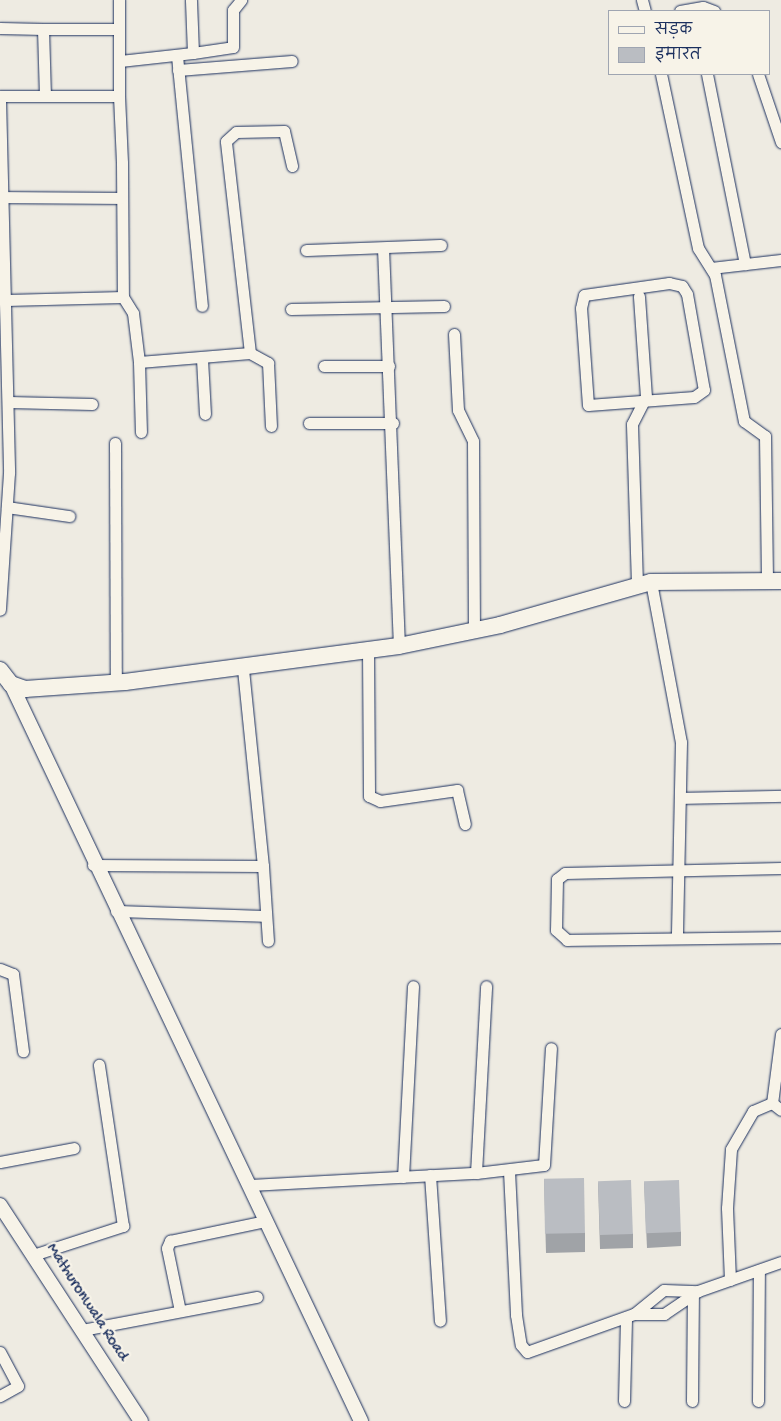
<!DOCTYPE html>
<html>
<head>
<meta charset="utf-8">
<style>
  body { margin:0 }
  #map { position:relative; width:781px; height:1421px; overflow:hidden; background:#eeebe2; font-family:"Gochi Hand","Playpen Sans Deva",sans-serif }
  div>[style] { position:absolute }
  .roads { filter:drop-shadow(0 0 1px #1b2f5e) drop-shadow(0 0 1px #1b2f5e) }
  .minor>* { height:11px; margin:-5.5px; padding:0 5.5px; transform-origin:5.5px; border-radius:5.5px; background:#f7f3e8 }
  .tertiary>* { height:14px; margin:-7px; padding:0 7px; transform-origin:7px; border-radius:7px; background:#f7f3e8 }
  .secondary>* { height:16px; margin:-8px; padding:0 8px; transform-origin:8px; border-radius:8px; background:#f7f3e8 }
  .wall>* { inset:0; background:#a0a3a7 }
  .building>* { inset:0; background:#babdc2; transform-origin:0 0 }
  span { translate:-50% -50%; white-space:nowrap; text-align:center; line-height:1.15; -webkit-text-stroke:4.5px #f7f3e8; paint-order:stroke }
  .street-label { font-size:16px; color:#1b2f5e }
  .legend { position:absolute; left:608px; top:10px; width:162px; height:65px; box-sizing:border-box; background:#f7f3e8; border:1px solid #9fa5b1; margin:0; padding:6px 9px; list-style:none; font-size:15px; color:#1b2f5e }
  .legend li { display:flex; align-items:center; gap:10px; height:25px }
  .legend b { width:25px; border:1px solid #9fa5b1 }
</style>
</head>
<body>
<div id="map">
  <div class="roads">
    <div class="minor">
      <div style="left:119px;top:0;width:96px;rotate:90deg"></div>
      <div style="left:642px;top:0;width:11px;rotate:75deg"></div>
      <div style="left:680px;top:11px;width:23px;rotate:-10deg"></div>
      <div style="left:703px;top:7px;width:12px;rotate:20deg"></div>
      <div style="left:0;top:28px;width:43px;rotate:1.3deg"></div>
      <div style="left:43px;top:29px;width:66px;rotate:88.3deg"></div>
      <div style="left:43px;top:29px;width:76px"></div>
      <div style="left:193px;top:53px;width:40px;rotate:-8.5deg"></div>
      <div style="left:233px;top:47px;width:37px;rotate:-90deg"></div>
      <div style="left:233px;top:10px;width:13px;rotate:-51deg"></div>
      <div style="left:177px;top:56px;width:251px;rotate:84.3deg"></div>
      <div style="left:120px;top:61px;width:73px;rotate:-6.3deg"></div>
      <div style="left:193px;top:53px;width:53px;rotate:-92.2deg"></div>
      <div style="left:178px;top:70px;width:114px;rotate:-4.5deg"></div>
      <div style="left:661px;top:74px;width:178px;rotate:78deg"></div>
      <div style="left:698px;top:248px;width:32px;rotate:58deg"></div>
      <div style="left:715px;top:275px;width:149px;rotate:78.8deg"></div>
      <div style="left:744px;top:421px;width:26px;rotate:36deg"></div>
      <div style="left:765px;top:436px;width:142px;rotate:89.2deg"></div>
      <div style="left:707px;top:74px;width:194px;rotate:78.7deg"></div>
      <div style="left:758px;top:74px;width:72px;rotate:71.3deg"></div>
      <div style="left:0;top:96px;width:119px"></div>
      <div style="left:119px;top:96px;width:67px;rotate:87.4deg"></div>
      <div style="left:122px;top:163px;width:134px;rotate:89.6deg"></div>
      <div style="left:123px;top:297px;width:117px;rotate:178.5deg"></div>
      <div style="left:0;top:99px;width:374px;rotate:88.6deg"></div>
      <div style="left:9px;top:473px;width:137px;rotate:93.8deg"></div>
      <div style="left:0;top:197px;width:121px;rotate:0.5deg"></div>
      <div style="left:383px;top:248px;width:398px;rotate:87.7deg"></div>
      <div style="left:306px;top:250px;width:135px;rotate:-2.1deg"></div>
      <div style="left:711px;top:268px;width:70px;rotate:-6.5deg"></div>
      <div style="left:669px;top:283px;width:13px;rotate:13deg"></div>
      <div style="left:682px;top:286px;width:9px;rotate:58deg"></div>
      <div style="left:687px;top:294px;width:97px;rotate:80deg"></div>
      <div style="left:704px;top:390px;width:12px;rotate:145deg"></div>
      <div style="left:694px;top:397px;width:106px;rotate:175.7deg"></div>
      <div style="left:588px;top:405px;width:97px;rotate:-94.1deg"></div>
      <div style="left:581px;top:308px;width:13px;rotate:-77deg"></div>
      <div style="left:584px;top:295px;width:86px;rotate:-8deg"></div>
      <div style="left:123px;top:297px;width:19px;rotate:58deg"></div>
      <div style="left:133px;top:313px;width:49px;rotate:83deg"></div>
      <div style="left:139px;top:362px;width:111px;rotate:-4.6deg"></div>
      <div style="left:250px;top:353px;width:213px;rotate:-96.5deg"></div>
      <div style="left:226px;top:141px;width:13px;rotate:-42deg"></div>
      <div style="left:236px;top:132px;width:48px;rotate:-1.2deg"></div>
      <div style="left:284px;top:131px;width:36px;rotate:77deg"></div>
      <div style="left:291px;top:309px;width:153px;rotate:-1.1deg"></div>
      <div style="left:454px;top:334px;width:76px;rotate:87deg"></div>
      <div style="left:458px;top:410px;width:34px;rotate:64deg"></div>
      <div style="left:473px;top:441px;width:190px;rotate:89.7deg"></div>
      <div style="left:250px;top:353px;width:21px;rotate:29deg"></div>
      <div style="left:268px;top:363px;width:63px;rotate:87.3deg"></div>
      <div style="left:202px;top:359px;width:55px;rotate:86.9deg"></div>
      <div style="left:139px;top:362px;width:70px;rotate:88.4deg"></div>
      <div style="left:324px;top:366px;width:65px"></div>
      <div style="left:9px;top:402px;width:83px;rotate:1.4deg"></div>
      <div style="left:309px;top:423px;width:84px"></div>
      <div style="left:115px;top:443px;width:240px;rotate:89.8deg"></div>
      <div style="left:7px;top:507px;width:63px;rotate:8.3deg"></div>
      <div style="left:651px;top:582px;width:163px;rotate:79.4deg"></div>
      <div style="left:681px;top:742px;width:196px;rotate:91.2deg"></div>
      <div style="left:637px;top:584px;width:160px;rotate:-91.8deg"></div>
      <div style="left:632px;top:424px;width:30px;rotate:-63deg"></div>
      <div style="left:646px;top:397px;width:101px;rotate:-94deg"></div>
      <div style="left:368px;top:649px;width:147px;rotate:89.6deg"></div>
      <div style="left:369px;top:796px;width:12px;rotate:24deg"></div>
      <div style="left:380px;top:801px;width:78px;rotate:-8.1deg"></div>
      <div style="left:457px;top:790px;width:35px;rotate:77deg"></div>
      <div style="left:682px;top:798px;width:99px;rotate:-1.2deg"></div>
      <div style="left:93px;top:865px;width:170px;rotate:0.3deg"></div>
      <div style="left:263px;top:866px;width:198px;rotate:-95.8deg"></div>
      <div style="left:263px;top:866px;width:75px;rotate:86.2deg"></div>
      <div style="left:781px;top:868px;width:216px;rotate:178.7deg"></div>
      <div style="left:565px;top:873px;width:10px;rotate:143deg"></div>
      <div style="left:557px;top:879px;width:51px;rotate:91.1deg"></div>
      <div style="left:556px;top:930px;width:15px;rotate:42deg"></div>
      <div style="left:567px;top:940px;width:214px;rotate:-0.8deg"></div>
      <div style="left:116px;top:911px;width:149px;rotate:1.9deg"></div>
      <div style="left:0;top:969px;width:14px;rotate:21deg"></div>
      <div style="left:13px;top:974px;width:78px;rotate:82.6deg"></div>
      <div style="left:781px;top:1034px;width:70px;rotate:97.4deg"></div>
      <div style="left:772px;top:1103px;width:11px;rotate:38deg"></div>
      <div style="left:0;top:1162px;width:75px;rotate:-10.7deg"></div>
      <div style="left:509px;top:1171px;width:144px;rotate:87.2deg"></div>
      <div style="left:516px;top:1315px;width:30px;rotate:81deg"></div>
      <div style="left:521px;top:1345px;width:9px;rotate:49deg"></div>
      <div style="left:527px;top:1352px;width:114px;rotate:-19.6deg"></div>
      <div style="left:634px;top:1314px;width:38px;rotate:-39deg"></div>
      <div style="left:664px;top:1290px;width:34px;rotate:2deg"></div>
      <div style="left:476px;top:1173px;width:68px;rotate:-6.7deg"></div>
      <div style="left:544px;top:1165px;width:117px;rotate:-86.6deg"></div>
      <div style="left:430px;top:1175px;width:146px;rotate:86.1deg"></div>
      <div style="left:403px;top:1177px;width:191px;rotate:-87deg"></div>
      <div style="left:251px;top:1185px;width:225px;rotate:-3.1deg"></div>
      <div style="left:476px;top:1173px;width:187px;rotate:-86.9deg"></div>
      <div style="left:33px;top:1255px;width:95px;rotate:-17.9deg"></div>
      <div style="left:123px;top:1226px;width:163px;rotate:-98.5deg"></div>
      <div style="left:730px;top:1280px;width:72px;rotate:-92.4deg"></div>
      <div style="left:727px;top:1208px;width:59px;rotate:-86.1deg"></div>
      <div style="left:731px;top:1149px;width:44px;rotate:-59.9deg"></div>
      <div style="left:753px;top:1111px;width:21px;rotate:-23deg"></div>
      <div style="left:180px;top:1311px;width:64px;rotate:-101.7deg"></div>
      <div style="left:167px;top:1248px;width:8px;rotate:-67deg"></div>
      <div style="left:170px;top:1241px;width:98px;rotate:-11.8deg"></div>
      <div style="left:634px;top:1314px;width:30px"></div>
      <div style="left:664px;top:1314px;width:41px;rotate:-34.1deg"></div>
      <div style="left:698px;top:1291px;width:88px;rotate:-19.3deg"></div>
      <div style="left:82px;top:1330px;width:178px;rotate:-10.7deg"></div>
      <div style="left:0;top:1352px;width:38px;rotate:62deg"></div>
      <div style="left:18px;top:1386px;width:21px;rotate:151deg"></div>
      <div style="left:624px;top:1401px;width:84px;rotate:-88.6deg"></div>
      <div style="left:692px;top:1401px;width:105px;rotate:-89.5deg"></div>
      <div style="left:758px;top:1401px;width:131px;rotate:-89.6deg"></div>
    </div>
    <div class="tertiary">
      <div style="left:11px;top:684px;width:816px;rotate:64.6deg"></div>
      <div style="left:0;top:1205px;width:258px;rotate:56.9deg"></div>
    </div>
    <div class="secondary">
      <div style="left:0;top:670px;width:18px;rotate:52deg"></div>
      <div style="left:11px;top:684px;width:15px;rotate:20deg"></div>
      <div style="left:25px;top:689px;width:100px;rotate:-4deg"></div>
      <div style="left:125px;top:682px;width:276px;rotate:-7.5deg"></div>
      <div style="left:399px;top:646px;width:103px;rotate:-11.7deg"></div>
      <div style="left:500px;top:625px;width:157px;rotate:-15.9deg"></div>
      <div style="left:651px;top:582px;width:130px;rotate:-0.4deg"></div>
    </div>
  </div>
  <div class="wall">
    <div style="clip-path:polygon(544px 1179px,585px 1233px,585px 1252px,546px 1253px)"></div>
    <div style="clip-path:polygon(598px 1182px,633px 1234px,633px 1248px,600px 1249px)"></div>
    <div style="clip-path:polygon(644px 1182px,681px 1232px,681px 1246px,647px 1248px)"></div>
  </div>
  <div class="building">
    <div style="left:584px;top:1178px;width:55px;height:40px;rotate:89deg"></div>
    <div style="left:631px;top:1180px;width:54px;height:33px;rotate:88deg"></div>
    <div style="left:679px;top:1180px;width:52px;height:35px;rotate:88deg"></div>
  </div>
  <div class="street-label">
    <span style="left:86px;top:1303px;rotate:57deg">Mathuronwala Road</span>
  </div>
  <ul class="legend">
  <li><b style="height:6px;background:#f7f3e8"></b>सड़क</li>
  <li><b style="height:14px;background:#babdc2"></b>इमारत</li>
  </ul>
</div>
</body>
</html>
